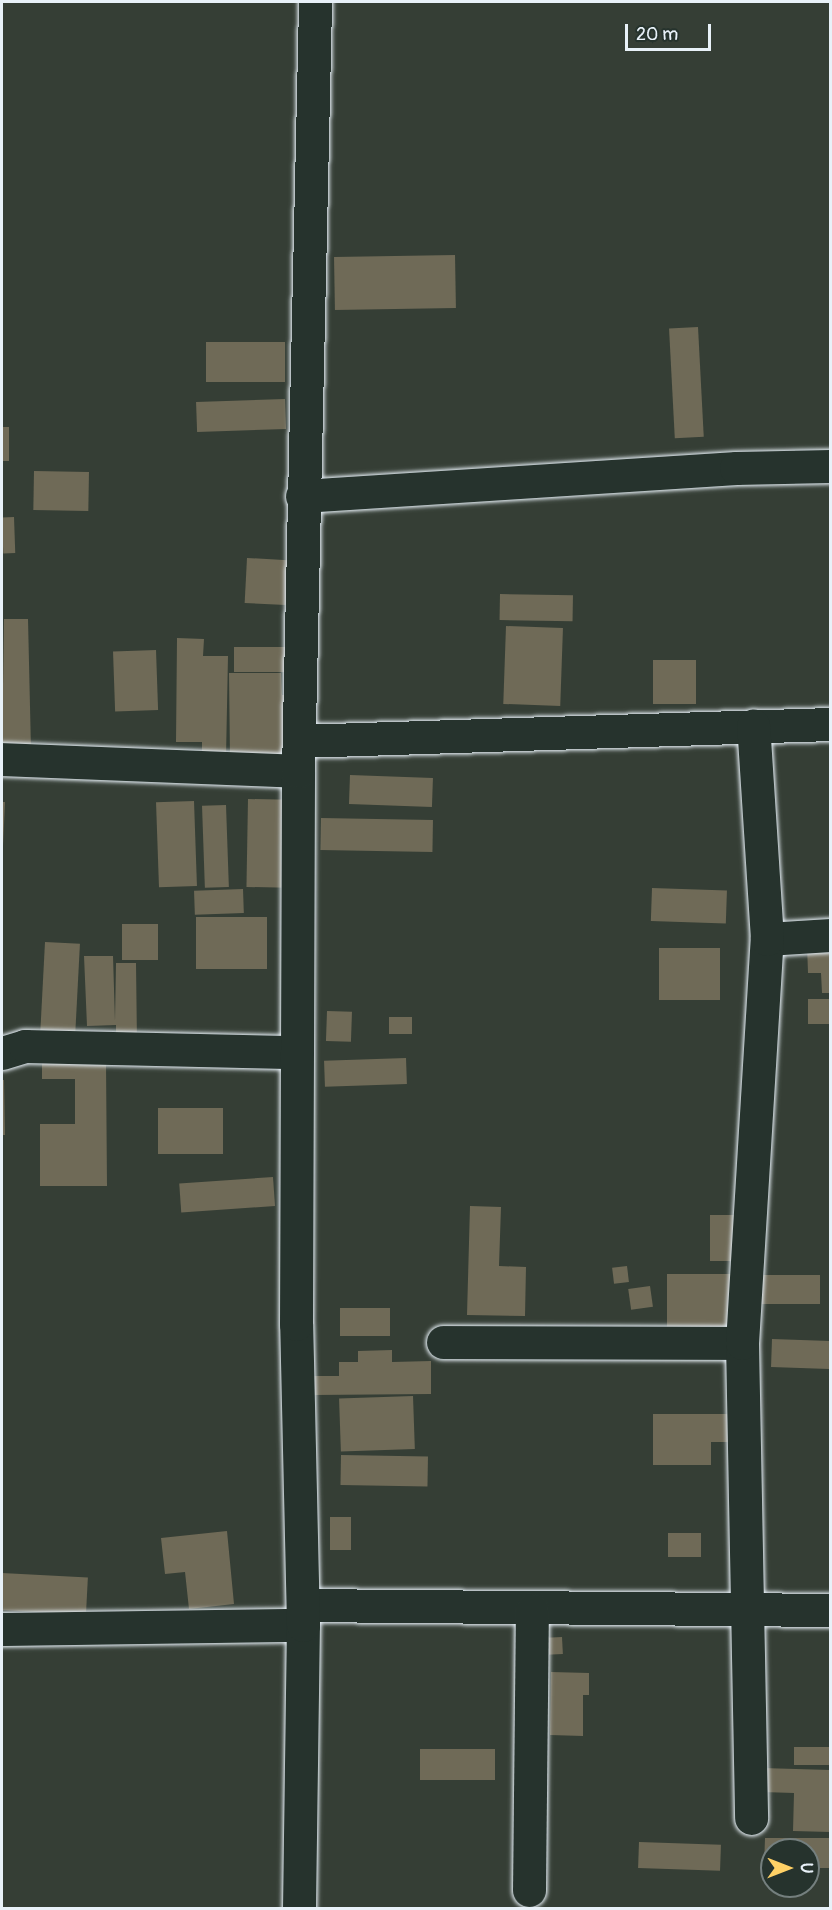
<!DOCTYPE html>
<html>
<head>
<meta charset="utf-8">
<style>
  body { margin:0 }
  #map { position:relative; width:832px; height:1910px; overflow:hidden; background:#353e35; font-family:Pangolin,sans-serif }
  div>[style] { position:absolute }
  .building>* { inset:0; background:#6f6a57; transform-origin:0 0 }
  .roads { filter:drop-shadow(0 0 2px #e8f1f8) drop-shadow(0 0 2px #e8f1f8) }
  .minor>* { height:33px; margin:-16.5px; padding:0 16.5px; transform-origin:16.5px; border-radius:16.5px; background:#26332d }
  span { translate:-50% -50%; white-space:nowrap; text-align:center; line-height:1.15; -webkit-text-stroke:6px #26332d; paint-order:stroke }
  .frame { position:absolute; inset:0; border:3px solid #e8f1f8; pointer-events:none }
  .north { position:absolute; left:760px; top:1838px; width:60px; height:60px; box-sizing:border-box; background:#26332d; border:2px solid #747f7e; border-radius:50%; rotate:90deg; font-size:16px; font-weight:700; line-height:24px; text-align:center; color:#e8f1f8 }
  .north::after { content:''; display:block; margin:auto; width:21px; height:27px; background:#ffd166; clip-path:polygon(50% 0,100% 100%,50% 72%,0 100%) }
  .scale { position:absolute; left:625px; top:24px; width:86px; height:27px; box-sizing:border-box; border:3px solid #e8f1f8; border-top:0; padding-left:8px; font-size:18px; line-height:21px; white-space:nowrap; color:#e8f1f8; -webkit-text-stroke:4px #26332d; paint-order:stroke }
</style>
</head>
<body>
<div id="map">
  <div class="building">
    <div style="left:455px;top:255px;width:53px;height:121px;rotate:89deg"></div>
    <div style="left:698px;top:327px;width:110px;height:29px;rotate:87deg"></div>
    <div style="left:206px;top:342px;width:79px;height:40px"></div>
    <div style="left:285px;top:399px;width:30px;height:89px;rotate:88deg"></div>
    <div style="left:2px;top:427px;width:7px;height:34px"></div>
    <div style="left:34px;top:471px;width:55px;height:39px;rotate:1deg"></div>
    <div style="left:14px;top:517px;width:36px;height:12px;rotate:88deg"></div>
    <div style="left:247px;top:558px;width:41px;height:45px;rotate:3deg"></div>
    <div style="left:500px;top:594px;width:73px;height:26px;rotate:1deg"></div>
    <div style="clip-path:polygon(4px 619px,28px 619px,31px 750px,2px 750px)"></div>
    <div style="left:506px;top:626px;width:57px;height:78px;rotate:2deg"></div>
    <div style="clip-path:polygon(177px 638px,204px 639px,203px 656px,228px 656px,226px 757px,202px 756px,202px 742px,176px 742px)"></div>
    <div style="left:234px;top:647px;width:57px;height:25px"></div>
    <div style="left:156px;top:650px;width:60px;height:43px;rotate:88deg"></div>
    <div style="left:653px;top:660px;width:43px;height:44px"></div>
    <div style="clip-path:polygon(229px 673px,281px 673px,282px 695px,290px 695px,290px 759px,230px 759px)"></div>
    <div style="left:350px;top:775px;width:83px;height:29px;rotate:2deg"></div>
    <div style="left:248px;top:799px;width:42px;height:88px;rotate:1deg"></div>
    <div style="left:194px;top:801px;width:85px;height:38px;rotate:88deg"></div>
    <div style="clip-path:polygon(2px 802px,5px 802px,3px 846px,2px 846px)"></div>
    <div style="left:226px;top:805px;width:82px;height:24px;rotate:88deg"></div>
    <div style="left:321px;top:818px;width:112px;height:32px;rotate:1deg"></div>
    <div style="left:652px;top:888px;width:75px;height:33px;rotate:2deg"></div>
    <div style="left:243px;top:889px;width:24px;height:49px;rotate:88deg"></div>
    <div style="left:196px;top:917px;width:71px;height:52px"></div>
    <div style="left:122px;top:924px;width:36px;height:36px"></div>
    <div style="left:45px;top:942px;width:35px;height:101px;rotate:3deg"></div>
    <div style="clip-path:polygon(807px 945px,830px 945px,830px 993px,822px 993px,821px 973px,808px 973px)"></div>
    <div style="left:659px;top:948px;width:61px;height:52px"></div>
    <div style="clip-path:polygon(84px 956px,113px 956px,115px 1021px,116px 963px,136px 963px,137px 1042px,116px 1042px,116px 1025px,87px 1026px)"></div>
    <div style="left:808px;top:999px;width:22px;height:25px"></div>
    <div style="left:327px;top:1011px;width:25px;height:30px;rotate:2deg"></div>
    <div style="left:389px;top:1017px;width:23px;height:17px"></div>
    <div style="left:406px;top:1058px;width:26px;height:82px;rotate:88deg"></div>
    <div style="clip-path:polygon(106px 1062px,107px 1186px,40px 1186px,40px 1124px,75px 1124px,75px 1079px,42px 1079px,42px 1063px)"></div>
    <div style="clip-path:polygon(2px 1080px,4px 1080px,5px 1135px,2px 1135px)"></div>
    <div style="left:158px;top:1108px;width:65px;height:46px"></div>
    <div style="left:273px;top:1177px;width:29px;height:94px;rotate:86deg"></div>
    <div style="clip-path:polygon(470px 1206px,501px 1207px,499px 1266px,526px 1267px,525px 1316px,467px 1315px)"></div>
    <div style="left:710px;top:1215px;width:26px;height:46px"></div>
    <div style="left:627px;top:1266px;width:16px;height:15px;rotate:83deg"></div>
    <div style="left:667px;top:1274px;width:70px;height:62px"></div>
    <div style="left:759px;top:1275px;width:61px;height:29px"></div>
    <div style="left:650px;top:1286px;width:21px;height:22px;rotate:82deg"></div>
    <div style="left:390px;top:1308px;width:28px;height:50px;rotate:90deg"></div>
    <div style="left:772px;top:1339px;width:58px;height:28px;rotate:2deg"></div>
    <div style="clip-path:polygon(392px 1350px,392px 1362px,431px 1361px,431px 1394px,314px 1395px,314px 1376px,339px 1376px,339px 1362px,358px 1362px,358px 1351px)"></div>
    <div style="left:413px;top:1396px;width:53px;height:74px;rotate:88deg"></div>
    <div style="clip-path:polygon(653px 1414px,732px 1414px,732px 1442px,711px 1442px,711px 1465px,653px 1465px)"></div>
    <div style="left:341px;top:1455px;width:87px;height:30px;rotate:1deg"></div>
    <div style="left:330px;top:1517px;width:21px;height:33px"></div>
    <div style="clip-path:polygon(227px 1531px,234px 1604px,189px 1609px,185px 1572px,165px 1574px,161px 1538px)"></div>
    <div style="left:701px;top:1533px;width:24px;height:33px;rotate:90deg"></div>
    <div style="left:2px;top:1573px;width:86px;height:37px;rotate:3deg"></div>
    <div style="left:562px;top:1637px;width:17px;height:16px;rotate:87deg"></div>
    <div style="clip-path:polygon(551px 1672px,589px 1673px,589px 1695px,583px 1695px,583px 1736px,550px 1735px)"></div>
    <div style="left:794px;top:1747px;width:36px;height:18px"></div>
    <div style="left:495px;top:1749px;width:31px;height:75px;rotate:90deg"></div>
    <div style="clip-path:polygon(761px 1768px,830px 1770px,830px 1832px,793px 1831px,794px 1793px,760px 1792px)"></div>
    <div style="clip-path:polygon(765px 1838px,830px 1838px,830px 1868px,808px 1868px,808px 1850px,772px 1850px,772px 1867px,764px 1867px)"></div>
    <div style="left:639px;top:1842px;width:82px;height:26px;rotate:2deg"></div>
  </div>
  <div class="roads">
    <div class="minor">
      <div style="left:302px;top:496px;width:435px;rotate:-3.7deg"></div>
      <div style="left:736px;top:468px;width:94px;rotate:-1.2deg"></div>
      <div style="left:299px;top:741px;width:531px;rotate:-1.83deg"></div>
      <div style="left:2px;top:759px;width:296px;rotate:2.3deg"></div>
      <div style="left:767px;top:939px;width:63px;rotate:-3.6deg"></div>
      <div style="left:2px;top:1053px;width:24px;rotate:-17deg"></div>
      <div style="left:25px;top:1046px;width:272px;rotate:1.3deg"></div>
      <div style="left:443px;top:1342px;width:299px;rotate:0.2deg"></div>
      <div style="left:742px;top:1343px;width:475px;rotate:88.9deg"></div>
      <div style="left:742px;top:1343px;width:405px;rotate:-86.5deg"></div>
      <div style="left:767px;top:939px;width:214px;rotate:-93.7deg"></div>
      <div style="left:303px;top:1605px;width:527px;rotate:0.54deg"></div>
      <div style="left:2px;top:1629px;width:301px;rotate:-0.8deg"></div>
      <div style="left:529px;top:1890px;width:280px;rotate:-89.4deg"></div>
      <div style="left:299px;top:1908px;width:283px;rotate:-89.2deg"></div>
      <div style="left:303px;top:1625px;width:301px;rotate:-91.3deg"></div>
      <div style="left:296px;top:1324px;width:553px;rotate:-89.79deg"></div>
      <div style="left:298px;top:771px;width:769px;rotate:-88.73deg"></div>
    </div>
  </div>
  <div class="frame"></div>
  <div class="north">U</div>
  <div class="scale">20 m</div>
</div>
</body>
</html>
